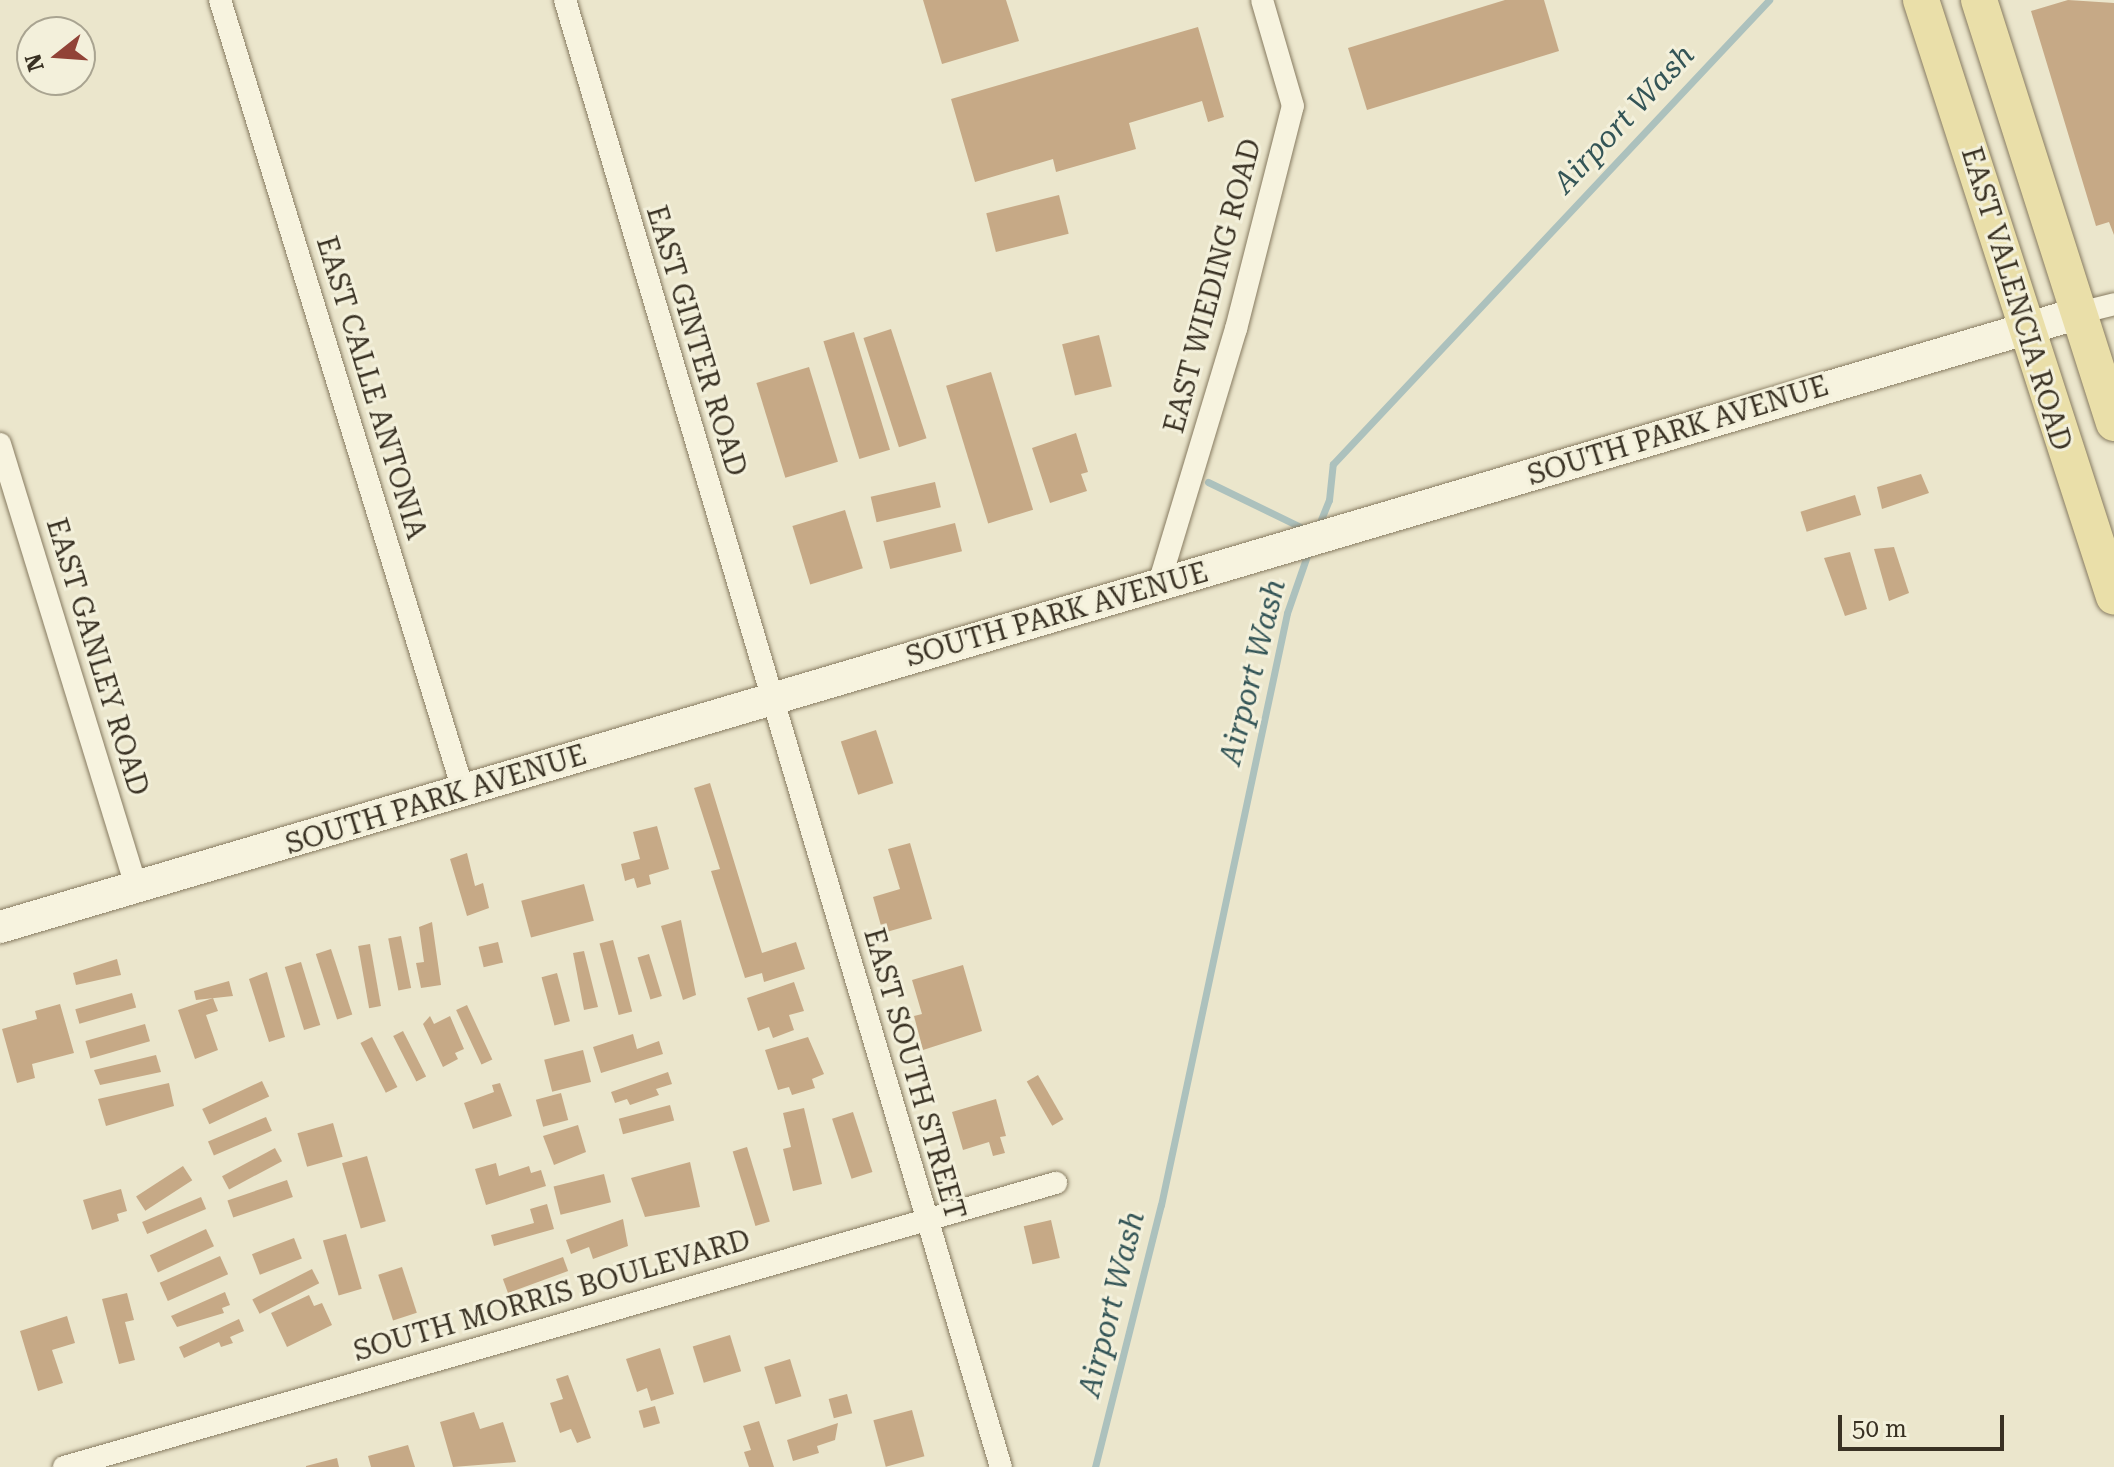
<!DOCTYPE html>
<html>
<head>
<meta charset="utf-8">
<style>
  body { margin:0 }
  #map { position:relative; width:2114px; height:1467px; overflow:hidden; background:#ebe6cc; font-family:"Roboto Serif",serif }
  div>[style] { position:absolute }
  .stream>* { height:7px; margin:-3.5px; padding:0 3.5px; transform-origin:3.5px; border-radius:3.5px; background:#acc1bd }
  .building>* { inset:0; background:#c6a986; transform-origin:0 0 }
  .roads { filter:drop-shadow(0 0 2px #877b61) drop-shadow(0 0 2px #877b61) }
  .minor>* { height:22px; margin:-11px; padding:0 11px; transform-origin:11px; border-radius:11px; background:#f7f3df }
  .secondary>* { height:32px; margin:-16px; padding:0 16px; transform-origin:16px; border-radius:16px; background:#f7f3df }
  .primary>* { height:36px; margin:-18px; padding:0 18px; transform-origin:18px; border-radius:18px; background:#eadfa9 }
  span { translate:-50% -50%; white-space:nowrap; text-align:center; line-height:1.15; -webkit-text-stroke:6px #f3f0db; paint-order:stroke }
  .street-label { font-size:28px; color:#393123 }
  .water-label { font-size:30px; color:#345557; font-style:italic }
  .north { position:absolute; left:16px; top:16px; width:80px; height:80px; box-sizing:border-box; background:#f3f0db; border:2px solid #a9a491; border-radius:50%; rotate:253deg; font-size:22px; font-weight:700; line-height:32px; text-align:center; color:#393123 }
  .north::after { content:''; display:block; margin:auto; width:28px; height:36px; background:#914337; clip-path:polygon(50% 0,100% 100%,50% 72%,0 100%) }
  .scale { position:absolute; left:1838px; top:1415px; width:166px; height:36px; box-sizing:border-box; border:4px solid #393123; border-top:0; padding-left:10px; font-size:24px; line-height:28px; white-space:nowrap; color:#393123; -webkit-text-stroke:6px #f3f0db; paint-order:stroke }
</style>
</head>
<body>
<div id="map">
  <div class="stream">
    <div style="left:1208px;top:482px;width:110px;rotate:25.9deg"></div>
    <div style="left:1318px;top:527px;width:29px;rotate:-68deg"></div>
    <div style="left:1329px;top:500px;width:36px;rotate:-84deg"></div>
    <div style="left:1333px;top:464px;width:637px;rotate:-46.78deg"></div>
    <div style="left:1095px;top:1467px;width:270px;rotate:-75.9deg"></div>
    <div style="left:1161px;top:1205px;width:605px;rotate:-77.98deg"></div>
    <div style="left:1287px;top:613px;width:67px;rotate:-70.8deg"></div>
  </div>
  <div class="building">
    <div style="clip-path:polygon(923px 0,1006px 0,1019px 41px,942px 64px)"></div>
    <div style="clip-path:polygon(1505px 0,1544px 0,1559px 51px,1367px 110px,1348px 48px)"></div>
    <div style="clip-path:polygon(2068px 0,2114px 3px,2114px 235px,2109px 222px,2096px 226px,2031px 11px)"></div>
    <div style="clip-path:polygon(1198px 27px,1224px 117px,1208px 122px,1202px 101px,1129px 123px,1136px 149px,1056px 172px,1053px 159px,975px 182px,951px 99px)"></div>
    <div style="left:1059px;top:195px;width:40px;height:75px;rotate:76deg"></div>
    <div style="left:891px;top:329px;width:115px;height:29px;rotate:72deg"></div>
    <div style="left:854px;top:332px;width:123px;height:32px;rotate:73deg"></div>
    <div style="left:1099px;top:335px;width:53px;height:38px;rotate:76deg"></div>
    <div style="left:809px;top:367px;width:99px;height:55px;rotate:73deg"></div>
    <div style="left:991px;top:372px;width:144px;height:47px;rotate:73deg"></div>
    <div style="clip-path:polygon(1076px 433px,1088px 472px,1081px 474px,1087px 491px,1050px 503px,1032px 448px)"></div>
    <div style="clip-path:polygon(1921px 474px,1929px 493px,1882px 509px,1877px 487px)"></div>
    <div style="left:935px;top:482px;width:26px;height:66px;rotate:77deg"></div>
    <div style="left:1855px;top:495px;width:21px;height:57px;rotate:73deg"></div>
    <div style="left:845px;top:510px;width:61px;height:55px;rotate:73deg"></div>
    <div style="left:955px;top:523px;width:29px;height:74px;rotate:76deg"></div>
    <div style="clip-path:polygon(1894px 547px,1909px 593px,1889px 601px,1874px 549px)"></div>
    <div style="clip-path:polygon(1850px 552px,1867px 609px,1845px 616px,1824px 558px)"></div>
    <div style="left:876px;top:730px;width:56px;height:37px;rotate:72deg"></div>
    <div style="clip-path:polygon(710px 783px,762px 953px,796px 942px,805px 969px,764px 982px,762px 973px,745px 978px,711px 871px,720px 869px,694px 788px)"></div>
    <div style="clip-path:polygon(657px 826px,669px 869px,649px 875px,651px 884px,637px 888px,634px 878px,625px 881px,621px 864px,640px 859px,633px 832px)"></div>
    <div style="clip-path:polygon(910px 843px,932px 919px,883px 933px,873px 897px,900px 889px,888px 849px)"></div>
    <div style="clip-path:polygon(467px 853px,475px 886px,483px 883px,489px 908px,467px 916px,450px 859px)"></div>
    <div style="left:584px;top:884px;width:38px;height:65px;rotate:75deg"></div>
    <div style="clip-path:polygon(681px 920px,696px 995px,683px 1000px,661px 926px)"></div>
    <div style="clip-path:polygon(432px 922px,441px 985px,421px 988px,416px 963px,424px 962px,419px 927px)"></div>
    <div style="left:401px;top:936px;width:53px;height:13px;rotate:79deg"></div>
    <div style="left:613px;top:940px;width:74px;height:14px;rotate:75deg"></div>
    <div style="left:498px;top:942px;width:21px;height:20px;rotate:76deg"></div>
    <div style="left:370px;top:944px;width:63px;height:12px;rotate:80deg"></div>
    <div style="left:331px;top:949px;width:69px;height:16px;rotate:72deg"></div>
    <div style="clip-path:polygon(584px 951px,598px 1007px,584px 1010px,573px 953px)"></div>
    <div style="left:649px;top:954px;width:44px;height:12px;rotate:73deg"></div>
    <div style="clip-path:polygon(117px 959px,121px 975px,76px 985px,73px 973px)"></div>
    <div style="left:301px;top:962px;width:66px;height:17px;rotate:73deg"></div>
    <div style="clip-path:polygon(963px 965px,982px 1031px,923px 1050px,914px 1016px,922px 1014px,912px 980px)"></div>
    <div style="clip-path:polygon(267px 972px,285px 1037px,269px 1042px,249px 979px)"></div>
    <div style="left:557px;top:973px;width:50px;height:16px;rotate:75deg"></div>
    <div style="clip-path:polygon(229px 981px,233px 996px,196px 1000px,194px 991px)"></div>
    <div style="clip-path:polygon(794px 982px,804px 1011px,789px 1015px,794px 1030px,773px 1038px,769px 1027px,758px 1031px,747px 998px)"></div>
    <div style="left:132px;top:993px;width:15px;height:59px;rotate:74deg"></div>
    <div style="clip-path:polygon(213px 998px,218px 1011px,206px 1015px,218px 1050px,195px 1059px,178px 1010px)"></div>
    <div style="clip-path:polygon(60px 1004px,74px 1053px,32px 1064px,35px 1078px,17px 1083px,2px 1029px,37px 1019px,35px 1011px)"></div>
    <div style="left:467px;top:1005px;width:60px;height:12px;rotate:65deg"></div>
    <div style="clip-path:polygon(430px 1016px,434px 1024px,450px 1016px,464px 1049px,455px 1053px,458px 1059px,443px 1067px,423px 1024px)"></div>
    <div style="left:145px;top:1024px;width:18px;height:62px;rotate:74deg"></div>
    <div style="left:403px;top:1031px;width:51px;height:11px;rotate:63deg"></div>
    <div style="clip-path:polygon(633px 1034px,637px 1049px,659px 1041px,663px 1054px,601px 1073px,593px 1047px)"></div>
    <div style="left:372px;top:1037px;width:56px;height:13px;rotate:63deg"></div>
    <div style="clip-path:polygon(808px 1037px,824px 1074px,812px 1079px,815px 1088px,792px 1095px,789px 1087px,778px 1090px,765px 1050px)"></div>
    <div style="left:583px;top:1050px;width:33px;height:40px;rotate:76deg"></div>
    <div style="clip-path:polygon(156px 1055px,161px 1072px,100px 1085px,94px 1070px)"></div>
    <div style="clip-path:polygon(668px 1072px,672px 1084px,656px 1089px,659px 1095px,630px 1105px,627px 1099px,615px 1103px,611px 1092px)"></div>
    <div style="left:1038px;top:1075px;width:51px;height:13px;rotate:60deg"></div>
    <div style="left:262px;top:1081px;width:17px;height:66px;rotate:65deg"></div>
    <div style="clip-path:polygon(169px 1083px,174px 1106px,106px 1126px,98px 1099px)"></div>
    <div style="clip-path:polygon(500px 1083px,512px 1116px,473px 1129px,464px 1103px,494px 1092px,492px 1085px)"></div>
    <div style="left:561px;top:1093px;width:28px;height:26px;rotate:75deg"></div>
    <div style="clip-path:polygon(996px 1099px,1006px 1136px,1000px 1137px,1005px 1153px,993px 1156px,989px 1142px,963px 1150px,952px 1112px)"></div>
    <div style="left:670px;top:1105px;width:16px;height:53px;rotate:75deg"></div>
    <div style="clip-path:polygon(804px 1108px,822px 1184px,793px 1191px,783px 1149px,791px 1147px,783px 1113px)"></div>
    <div style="left:853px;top:1112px;width:63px;height:22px;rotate:72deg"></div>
    <div style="left:266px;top:1117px;width:15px;height:63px;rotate:67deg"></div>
    <div style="left:333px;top:1123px;width:35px;height:37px;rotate:74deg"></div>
    <div style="clip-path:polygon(578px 1125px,586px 1152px,554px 1165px,543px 1136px)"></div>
    <div style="left:747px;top:1147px;width:78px;height:15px;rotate:73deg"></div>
    <div style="left:275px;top:1148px;width:15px;height:60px;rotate:62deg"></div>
    <div style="left:367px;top:1156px;width:68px;height:26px;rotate:74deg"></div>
    <div style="clip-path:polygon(690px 1162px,700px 1207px,645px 1217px,631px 1178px)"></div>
    <div style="clip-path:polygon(496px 1163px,499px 1176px,529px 1166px,531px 1173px,541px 1170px,546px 1186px,486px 1205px,475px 1169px)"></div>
    <div style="left:183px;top:1166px;width:17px;height:56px;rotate:57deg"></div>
    <div style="left:604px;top:1174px;width:29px;height:52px;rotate:76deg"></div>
    <div style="left:287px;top:1180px;width:18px;height:63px;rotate:71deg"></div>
    <div style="clip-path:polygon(121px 1189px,127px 1211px,117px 1214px,119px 1221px,92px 1230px,83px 1200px)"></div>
    <div style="left:201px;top:1197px;width:13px;height:64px;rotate:67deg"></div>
    <div style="clip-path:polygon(547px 1204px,554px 1229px,494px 1246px,491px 1235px,534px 1223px,530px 1209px)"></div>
    <div style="clip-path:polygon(623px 1219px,628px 1246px,593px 1259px,589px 1247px,571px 1254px,566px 1240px)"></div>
    <div style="left:1051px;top:1220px;width:39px;height:28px;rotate:77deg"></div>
    <div style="left:206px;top:1229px;width:19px;height:62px;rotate:65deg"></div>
    <div style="left:346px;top:1234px;width:57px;height:24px;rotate:74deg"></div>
    <div style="left:294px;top:1238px;width:22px;height:45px;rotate:69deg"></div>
    <div style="left:220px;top:1256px;width:20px;height:66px;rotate:66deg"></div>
    <div style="left:563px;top:1257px;width:15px;height:64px;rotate:70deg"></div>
    <div style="left:402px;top:1267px;width:48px;height:25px;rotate:72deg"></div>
    <div style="left:312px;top:1269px;width:16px;height:67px;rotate:63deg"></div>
    <div style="clip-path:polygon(225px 1292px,230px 1305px,222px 1308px,224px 1313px,177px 1327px,171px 1316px)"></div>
    <div style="clip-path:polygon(127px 1293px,134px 1320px,125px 1322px,135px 1360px,119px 1364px,102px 1299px)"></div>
    <div style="clip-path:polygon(309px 1295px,314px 1306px,322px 1303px,332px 1325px,287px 1347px,271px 1313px)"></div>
    <div style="clip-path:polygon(67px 1316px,75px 1343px,52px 1350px,63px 1383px,38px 1391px,20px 1331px)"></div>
    <div style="clip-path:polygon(239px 1319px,244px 1331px,230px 1337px,233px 1343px,221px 1347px,219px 1342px,184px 1358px,179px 1347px)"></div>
    <div style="left:730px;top:1335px;width:38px;height:39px;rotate:73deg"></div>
    <div style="clip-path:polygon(660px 1348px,674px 1394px,651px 1401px,647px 1388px,637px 1392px,626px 1359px)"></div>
    <div style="left:790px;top:1359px;width:39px;height:27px;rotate:73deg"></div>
    <div style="clip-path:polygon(568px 1375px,591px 1438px,577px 1443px,571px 1429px,560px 1433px,550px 1403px,563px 1399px,556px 1379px)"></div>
    <div style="left:847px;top:1394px;width:20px;height:19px;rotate:75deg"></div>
    <div style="left:655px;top:1406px;width:18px;height:17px;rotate:74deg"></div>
    <div style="left:912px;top:1410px;width:48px;height:40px;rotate:75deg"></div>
    <div style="clip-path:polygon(474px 1412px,480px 1429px,503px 1422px,516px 1462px,453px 1467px,440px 1422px)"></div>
    <div style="clip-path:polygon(759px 1421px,774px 1467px,749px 1467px,744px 1452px,751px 1450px,743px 1426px)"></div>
    <div style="clip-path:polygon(838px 1423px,835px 1440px,817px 1446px,819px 1453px,793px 1461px,787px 1440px)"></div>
    <div style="clip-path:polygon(408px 1445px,415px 1467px,371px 1467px,368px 1456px)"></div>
    <div style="clip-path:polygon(337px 1458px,339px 1467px,306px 1467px,306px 1466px)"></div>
  </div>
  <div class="roads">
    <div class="minor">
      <div style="left:220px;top:0;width:830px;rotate:72.9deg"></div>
      <div style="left:565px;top:0;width:1530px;rotate:73.45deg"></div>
      <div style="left:2079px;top:313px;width:36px;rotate:-14deg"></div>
      <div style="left:0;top:444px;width:465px;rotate:72.9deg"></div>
      <div style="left:1158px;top:587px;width:270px;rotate:-73.2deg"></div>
      <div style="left:1236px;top:329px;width:230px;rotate:-75.7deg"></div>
      <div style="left:1293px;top:106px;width:110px;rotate:-106.3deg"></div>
      <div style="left:64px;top:1467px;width:1032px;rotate:-15.98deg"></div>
    </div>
    <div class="secondary">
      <div style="left:0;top:927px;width:2168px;rotate:-16.45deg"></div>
    </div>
    <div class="primary">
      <div style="left:1921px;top:0;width:627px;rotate:72.08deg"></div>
      <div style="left:1979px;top:0;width:444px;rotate:72.3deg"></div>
    </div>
  </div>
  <div class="street-label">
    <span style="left:1213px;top:286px;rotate:-75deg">EAST WIEDING ROAD</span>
    <span style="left:2016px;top:299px;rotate:73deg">EAST VALENCIA ROAD</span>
    <span style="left:696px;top:341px;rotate:73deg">EAST GINTER ROAD</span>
    <span style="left:371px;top:388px;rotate:73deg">EAST CALLE ANTONIA</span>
    <span style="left:1678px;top:431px;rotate:-17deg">SOUTH PARK AVENUE</span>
    <span style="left:1057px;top:615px;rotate:-16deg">SOUTH PARK AVENUE</span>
    <span style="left:97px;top:657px;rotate:73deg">EAST GANLEY ROAD</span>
    <span style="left:436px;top:800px;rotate:-17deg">SOUTH PARK AVENUE</span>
    <span style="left:914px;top:1074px;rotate:74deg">EAST SOUTH STREET</span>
    <span style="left:552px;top:1296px;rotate:-16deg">SOUTH MORRIS BOULEVARD</span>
  </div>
  <div class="water-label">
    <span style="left:1624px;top:119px;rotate:-47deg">Airport Wash</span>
    <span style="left:1253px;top:672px;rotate:-76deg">Airport Wash</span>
    <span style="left:1112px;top:1304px;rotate:-76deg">Airport Wash</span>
  </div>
  <div class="north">N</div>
  <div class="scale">50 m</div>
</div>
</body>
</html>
